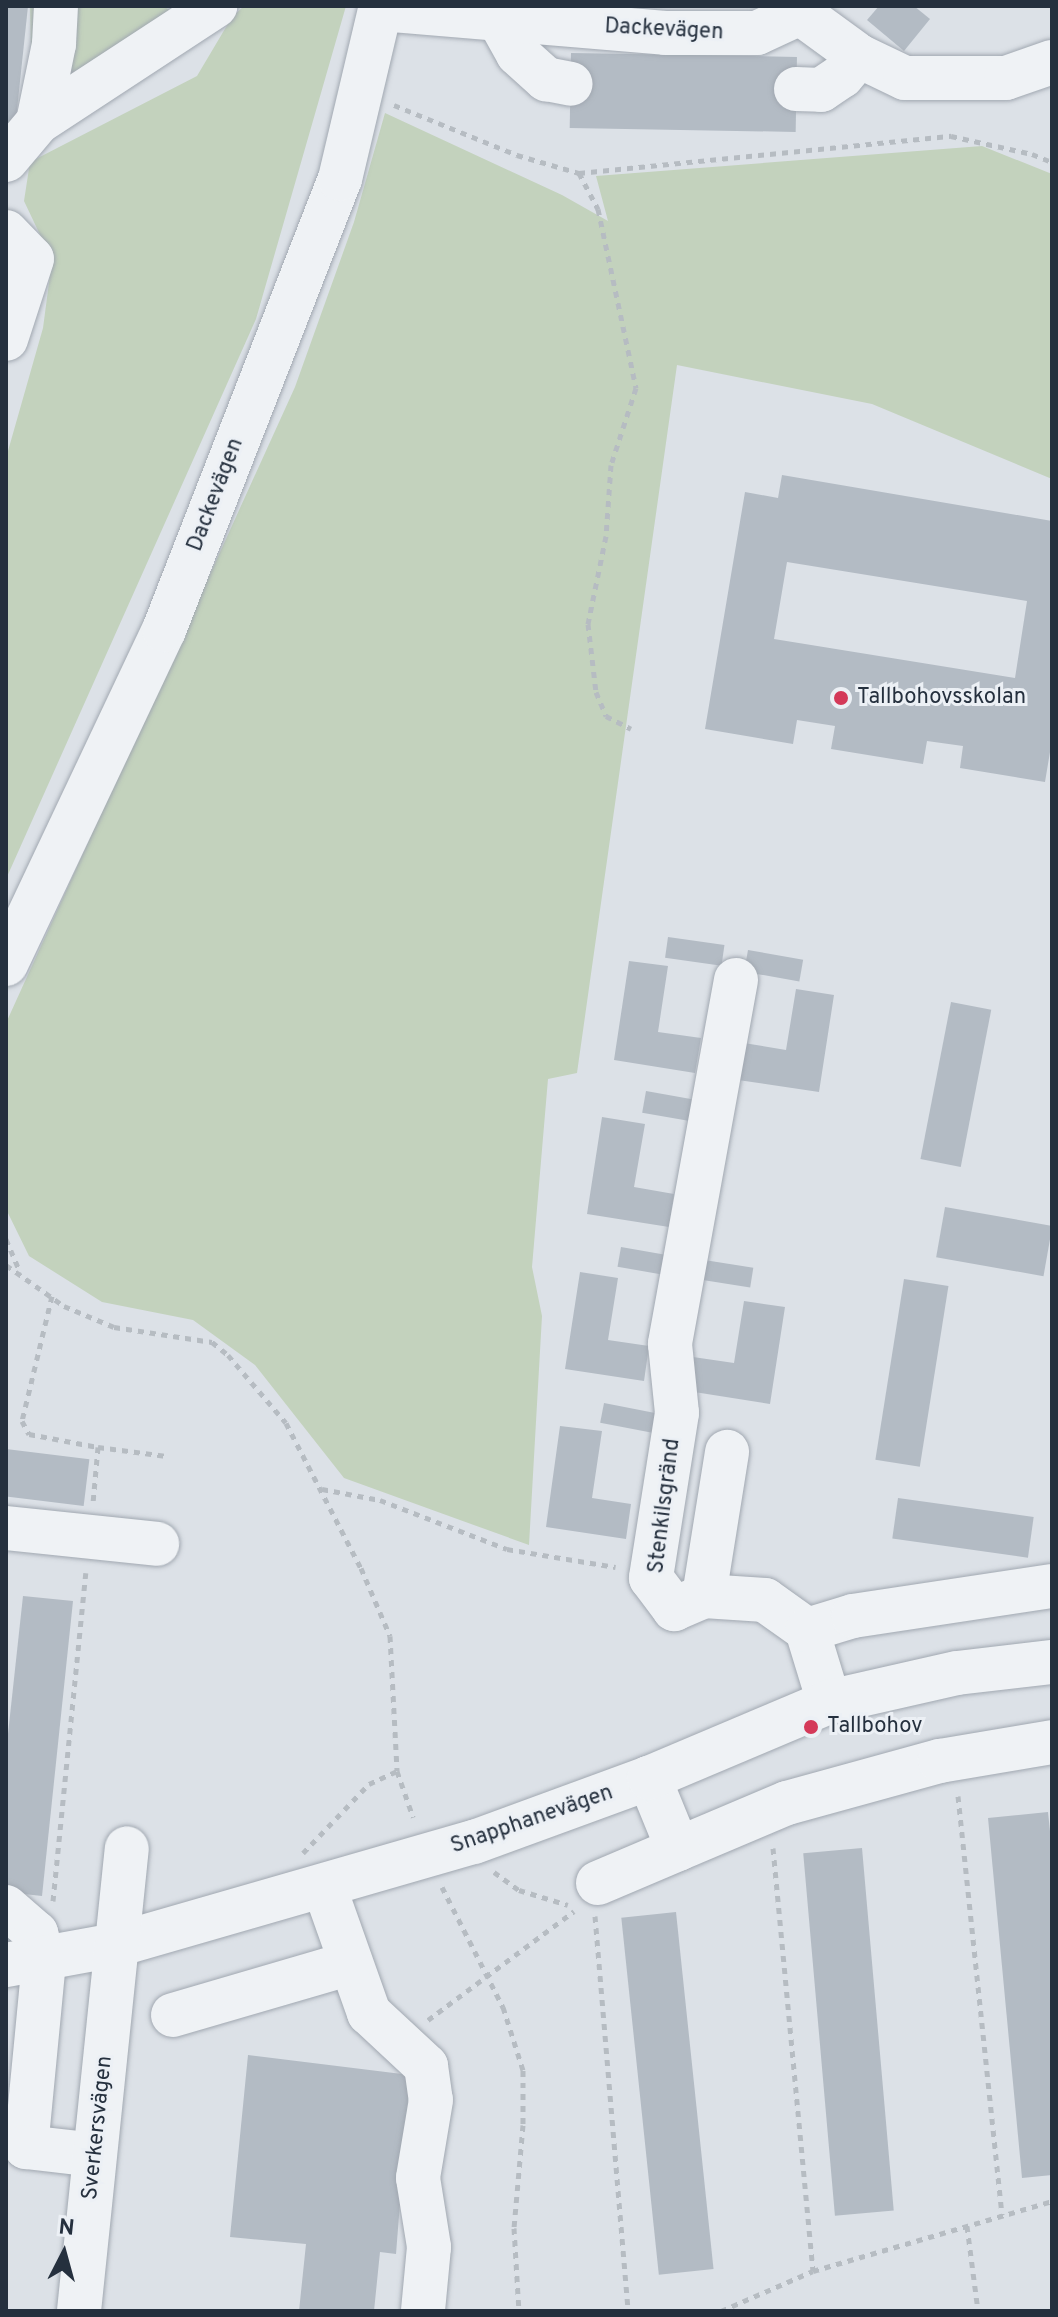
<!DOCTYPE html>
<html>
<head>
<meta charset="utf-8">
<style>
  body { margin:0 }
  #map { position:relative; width:1058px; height:2317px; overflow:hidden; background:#dce1e7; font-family:Overpass,sans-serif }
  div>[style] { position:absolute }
  .green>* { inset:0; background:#c3d2bd }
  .building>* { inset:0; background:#b3bbc4; transform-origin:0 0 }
  .path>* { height:5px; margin-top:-2.5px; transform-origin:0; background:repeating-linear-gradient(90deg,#b6bcc2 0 6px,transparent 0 12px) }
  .roads { filter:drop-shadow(0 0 2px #a1a8b1) drop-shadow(0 0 2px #a1a8b1) }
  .minor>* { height:44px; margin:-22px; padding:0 22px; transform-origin:22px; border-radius:22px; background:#eff2f5 }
  .dots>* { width:22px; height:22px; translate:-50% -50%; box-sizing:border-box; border:4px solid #ecf0f5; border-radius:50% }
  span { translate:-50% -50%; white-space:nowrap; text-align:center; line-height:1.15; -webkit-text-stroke:6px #ecf0f5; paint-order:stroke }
  .street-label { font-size:22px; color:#25303e }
  .poi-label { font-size:22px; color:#25303e }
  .left { translate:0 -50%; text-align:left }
  .frame { position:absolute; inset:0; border:8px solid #25303e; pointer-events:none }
  .north { position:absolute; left:24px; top:2213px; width:80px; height:80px; -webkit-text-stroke:6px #ecf0f5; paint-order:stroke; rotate:6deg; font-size:22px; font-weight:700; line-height:32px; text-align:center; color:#25303e }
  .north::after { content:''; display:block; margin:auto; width:28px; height:36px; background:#25303e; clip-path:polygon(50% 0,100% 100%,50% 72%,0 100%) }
</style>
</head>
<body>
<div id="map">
  <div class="green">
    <div style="clip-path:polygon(30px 6px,163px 6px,176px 14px,32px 96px)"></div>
    <div style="clip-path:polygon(244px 6px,346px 6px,256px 319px,6px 879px,6px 458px,43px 328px,52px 260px,24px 201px,30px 162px,197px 76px,232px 17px)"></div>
    <div style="clip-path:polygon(385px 113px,562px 195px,608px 221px,596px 176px,982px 146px,1052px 174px,1052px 479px,872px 404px,677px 365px,577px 1073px,548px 1079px,532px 1267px,542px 1316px,529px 1545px,344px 1478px,255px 1365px,193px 1320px,102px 1302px,29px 1256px,6px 1209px,6px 1023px,295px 387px,354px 222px)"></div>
  </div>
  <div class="building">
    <div style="clip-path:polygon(6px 6px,28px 6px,14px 138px,6px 137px)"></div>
    <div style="clip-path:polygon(879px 6px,914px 6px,930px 19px,904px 51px,867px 20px)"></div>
    <div style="left:571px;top:53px;width:226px;height:75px;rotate:1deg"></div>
    <div style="clip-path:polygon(evenodd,782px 475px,1052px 521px,1052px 740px,1045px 782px,960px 768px,963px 746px,927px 741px,923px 764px,831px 749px,835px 726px,797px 720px,793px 744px,705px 729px,745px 492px,778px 498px,782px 475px,787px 562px,1027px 601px,1015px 678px,774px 639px,787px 562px)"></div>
    <div style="left:668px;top:937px;width:57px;height:21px;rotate:8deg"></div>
    <div style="left:748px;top:950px;width:56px;height:22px;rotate:10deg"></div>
    <div style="clip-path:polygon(629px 961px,668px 966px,658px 1032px,701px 1038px,695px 1073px,614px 1060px)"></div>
    <div style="clip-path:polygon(796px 989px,834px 995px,819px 1092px,738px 1080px,744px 1043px,786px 1050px)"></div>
    <div style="left:951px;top:1002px;width:41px;height:160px;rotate:11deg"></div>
    <div style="left:646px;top:1091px;width:54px;height:22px;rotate:10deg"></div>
    <div style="clip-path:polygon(602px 1117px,645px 1124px,634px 1187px,674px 1194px,669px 1227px,587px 1214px)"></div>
    <div style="left:945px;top:1207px;width:109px;height:51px;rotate:10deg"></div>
    <div style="left:621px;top:1247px;width:55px;height:20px;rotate:10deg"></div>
    <div style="left:698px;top:1259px;width:56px;height:20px;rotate:9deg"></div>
    <div style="clip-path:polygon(580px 1272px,618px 1278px,608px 1340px,649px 1346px,644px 1381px,565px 1369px)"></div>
    <div style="left:904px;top:1279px;width:45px;height:183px;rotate:9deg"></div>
    <div style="clip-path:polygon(744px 1301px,785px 1307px,770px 1404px,688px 1391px,693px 1357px,734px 1363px)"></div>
    <div style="left:604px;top:1403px;width:65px;height:20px;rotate:11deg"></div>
    <div style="clip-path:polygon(560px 1426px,602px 1431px,592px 1498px,631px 1504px,626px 1539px,546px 1527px)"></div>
    <div style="left:6px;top:1449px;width:84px;height:47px;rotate:7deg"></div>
    <div style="left:898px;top:1498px;width:137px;height:41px;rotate:8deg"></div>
    <div style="clip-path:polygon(23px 1596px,73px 1601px,42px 1896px,6px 1892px,6px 1752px)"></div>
    <div style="clip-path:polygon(1048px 1812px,1052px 1850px,1052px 2175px,1022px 2178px,988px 1818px)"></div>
    <div style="left:862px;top:1848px;width:364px;height:59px;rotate:85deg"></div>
    <div style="left:676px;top:1912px;width:359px;height:55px;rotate:84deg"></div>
    <div style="clip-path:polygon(248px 2055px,410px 2075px,396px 2254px,380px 2252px,374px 2311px,299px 2311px,306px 2244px,230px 2237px)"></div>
  </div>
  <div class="path">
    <div style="left:394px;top:105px;width:133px;rotate:22.1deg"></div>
    <div style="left:517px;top:155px;width:65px;rotate:16.2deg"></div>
    <div style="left:579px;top:173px;width:374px;rotate:-5.7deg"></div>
    <div style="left:951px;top:136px;width:83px;rotate:12.5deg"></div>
    <div style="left:1032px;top:154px;width:22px;rotate:22deg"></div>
    <div style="left:579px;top:173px;width:41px;rotate:62.2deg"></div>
    <div style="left:598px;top:209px;width:183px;rotate:78deg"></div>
    <div style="left:636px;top:388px;width:81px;rotate:108deg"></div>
    <div style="left:611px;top:465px;width:71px;rotate:94deg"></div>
    <div style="left:606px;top:536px;width:90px;rotate:101.6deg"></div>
    <div style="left:588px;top:624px;width:68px;rotate:83.3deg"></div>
    <div style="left:596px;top:692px;width:26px;rotate:67deg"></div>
    <div style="left:606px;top:716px;width:28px;rotate:27deg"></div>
    <div style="left:6px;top:1239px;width:36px;rotate:67deg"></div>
    <div style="left:6px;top:1265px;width:71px;rotate:35.3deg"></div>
    <div style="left:64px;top:1306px;width:54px;rotate:22.8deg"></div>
    <div style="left:114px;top:1327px;width:99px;rotate:8.7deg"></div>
    <div style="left:212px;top:1342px;width:21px;rotate:39deg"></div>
    <div style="left:228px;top:1355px;width:89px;rotate:49.5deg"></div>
    <div style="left:286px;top:1423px;width:163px;rotate:62.7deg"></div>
    <div style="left:361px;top:1568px;width:74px;rotate:66.9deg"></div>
    <div style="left:390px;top:1636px;width:135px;rotate:87deg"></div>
    <div style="left:397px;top:1771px;width:49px;rotate:70.8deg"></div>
    <div style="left:52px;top:1296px;width:129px;rotate:103.5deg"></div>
    <div style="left:22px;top:1421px;width:15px;rotate:62deg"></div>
    <div style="left:29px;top:1434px;width:70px;rotate:10.7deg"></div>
    <div style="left:98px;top:1447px;width:56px;rotate:95.1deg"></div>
    <div style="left:98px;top:1447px;width:69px;rotate:7.5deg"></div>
    <div style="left:322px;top:1489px;width:59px;rotate:10.7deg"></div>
    <div style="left:380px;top:1500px;width:136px;rotate:21.1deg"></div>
    <div style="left:507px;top:1549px;width:110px;rotate:9.4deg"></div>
    <div style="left:958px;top:1796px;width:421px;rotate:84deg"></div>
    <div style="left:773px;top:1848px;width:425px;rotate:84.6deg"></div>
    <div style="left:303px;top:1853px;width:95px;rotate:-46.3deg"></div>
    <div style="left:369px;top:1784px;width:31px;rotate:-25deg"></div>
    <div style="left:494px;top:1872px;width:31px;rotate:36deg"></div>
    <div style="left:519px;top:1890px;width:51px;rotate:17deg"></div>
    <div style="left:442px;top:1887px;width:135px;rotate:63.1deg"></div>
    <div style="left:503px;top:2007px;width:66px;rotate:72.4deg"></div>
    <div style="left:523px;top:2070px;width:55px;rotate:90deg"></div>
    <div style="left:523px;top:2125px;width:103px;rotate:95deg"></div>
    <div style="left:514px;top:2228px;width:83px;rotate:86.6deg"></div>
    <div style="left:53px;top:1901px;width:330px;rotate:-84.3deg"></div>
    <div style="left:595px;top:1916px;width:396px;rotate:85.2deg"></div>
    <div style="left:428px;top:2020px;width:182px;rotate:-36.7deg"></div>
    <div style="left:967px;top:2226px;width:86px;rotate:82.6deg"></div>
    <div style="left:721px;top:2311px;width:100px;rotate:-23.5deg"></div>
    <div style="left:813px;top:2271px;width:249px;rotate:-16.3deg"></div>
  </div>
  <div class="roads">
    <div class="minor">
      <div style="left:501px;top:6px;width:12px;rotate:104deg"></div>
      <div style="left:498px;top:18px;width:41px;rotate:60.9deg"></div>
      <div style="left:518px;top:54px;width:38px;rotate:42deg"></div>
      <div style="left:546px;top:79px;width:25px;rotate:11deg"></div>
      <div style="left:381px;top:9px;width:285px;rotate:4.8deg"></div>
      <div style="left:665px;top:33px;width:92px"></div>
      <div style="left:757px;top:33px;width:47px;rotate:-24.9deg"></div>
      <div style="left:800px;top:13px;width:9px;rotate:-54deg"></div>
      <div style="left:800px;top:13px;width:73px;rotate:36.1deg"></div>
      <div style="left:859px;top:56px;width:51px;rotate:25.6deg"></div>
      <div style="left:905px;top:78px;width:101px"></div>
      <div style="left:1006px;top:78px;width:49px;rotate:-19.2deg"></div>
      <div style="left:796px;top:89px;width:25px;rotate:2deg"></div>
      <div style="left:821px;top:90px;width:25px;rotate:-34deg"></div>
      <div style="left:842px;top:76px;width:26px;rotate:-50deg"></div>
      <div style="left:38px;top:122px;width:80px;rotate:-78.4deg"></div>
      <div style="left:54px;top:44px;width:38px;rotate:-87deg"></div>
      <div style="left:6px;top:160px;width:50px;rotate:-49.9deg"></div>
      <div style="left:38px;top:122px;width:212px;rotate:-33.2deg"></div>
      <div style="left:6px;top:232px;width:37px;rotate:46deg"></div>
      <div style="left:32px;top:259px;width:84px;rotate:108deg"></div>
      <div style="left:6px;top:964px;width:369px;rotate:-64.7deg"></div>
      <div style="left:164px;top:630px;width:484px;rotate:-68.7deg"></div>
      <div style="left:340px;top:179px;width:178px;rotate:-76.7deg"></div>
      <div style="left:736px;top:980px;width:370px;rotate:100.3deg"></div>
      <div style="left:670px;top:1344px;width:69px;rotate:84.2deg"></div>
      <div style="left:677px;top:1413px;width:167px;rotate:99deg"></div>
      <div style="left:651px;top:1578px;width:39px;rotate:53deg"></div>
      <div style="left:674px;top:1609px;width:33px;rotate:-23deg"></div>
      <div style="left:704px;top:1596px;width:61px;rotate:3.8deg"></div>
      <div style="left:765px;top:1600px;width:52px;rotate:35.5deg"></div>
      <div style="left:807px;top:1630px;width:75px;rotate:73deg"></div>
      <div style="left:6px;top:1528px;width:152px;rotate:6deg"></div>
      <div style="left:704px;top:1596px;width:146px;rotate:-80.9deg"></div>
      <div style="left:807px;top:1630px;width:48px;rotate:-16.9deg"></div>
      <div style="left:853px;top:1616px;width:201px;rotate:-8.6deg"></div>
      <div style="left:678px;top:1849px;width:118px;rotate:-22.9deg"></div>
      <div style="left:787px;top:1803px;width:159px;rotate:-15.4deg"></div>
      <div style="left:940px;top:1761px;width:114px;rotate:-9.6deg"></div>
      <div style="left:598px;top:1883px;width:87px;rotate:-23deg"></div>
      <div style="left:678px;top:1849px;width:77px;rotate:-112.2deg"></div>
      <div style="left:324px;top:1886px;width:135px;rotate:70.5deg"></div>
      <div style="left:369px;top:2013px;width:78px;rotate:42.9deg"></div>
      <div style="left:426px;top:2066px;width:34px;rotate:82deg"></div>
      <div style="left:431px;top:2100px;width:79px;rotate:99.5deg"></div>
      <div style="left:418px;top:2178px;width:70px;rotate:80.9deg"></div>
      <div style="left:429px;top:2247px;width:64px;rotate:95.4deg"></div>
      <div style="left:6px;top:1907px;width:40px;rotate:41deg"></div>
      <div style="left:36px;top:1933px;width:29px;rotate:74deg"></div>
      <div style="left:44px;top:1961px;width:187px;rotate:95.5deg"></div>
      <div style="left:26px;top:2147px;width:69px;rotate:6.6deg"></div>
      <div style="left:6px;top:1965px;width:112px;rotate:-10.3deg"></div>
      <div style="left:116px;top:1945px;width:373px;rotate:-16.1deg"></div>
      <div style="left:474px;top:1842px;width:186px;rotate:-20.1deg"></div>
      <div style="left:649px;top:1778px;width:195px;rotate:-22.9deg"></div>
      <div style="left:829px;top:1702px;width:131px;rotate:-12.8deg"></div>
      <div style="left:957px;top:1673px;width:96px;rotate:-6.6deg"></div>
      <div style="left:173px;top:2015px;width:185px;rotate:-16.3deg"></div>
      <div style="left:79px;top:2311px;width:465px;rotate:-84.1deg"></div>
    </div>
  </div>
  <div class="dots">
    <div style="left:841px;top:698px;background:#d43959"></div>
    <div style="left:811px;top:1727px;background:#d43959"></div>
  </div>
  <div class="street-label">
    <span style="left:664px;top:30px;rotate:3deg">Dackevägen</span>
    <span style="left:216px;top:495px;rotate:-69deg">Dackevägen</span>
    <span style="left:665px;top:1506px;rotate:-83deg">Stenkilsgränd</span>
    <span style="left:532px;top:1820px;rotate:-19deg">Snapphanevägen</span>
    <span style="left:98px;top:2128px;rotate:-84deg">Sverkersvägen</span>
  </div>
  <div class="poi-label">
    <span class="left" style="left:857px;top:698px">Tallbohovsskolan</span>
    <span class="left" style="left:827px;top:1727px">Tallbohov</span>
  </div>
  <div class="frame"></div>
  <div class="north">N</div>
</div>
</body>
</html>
